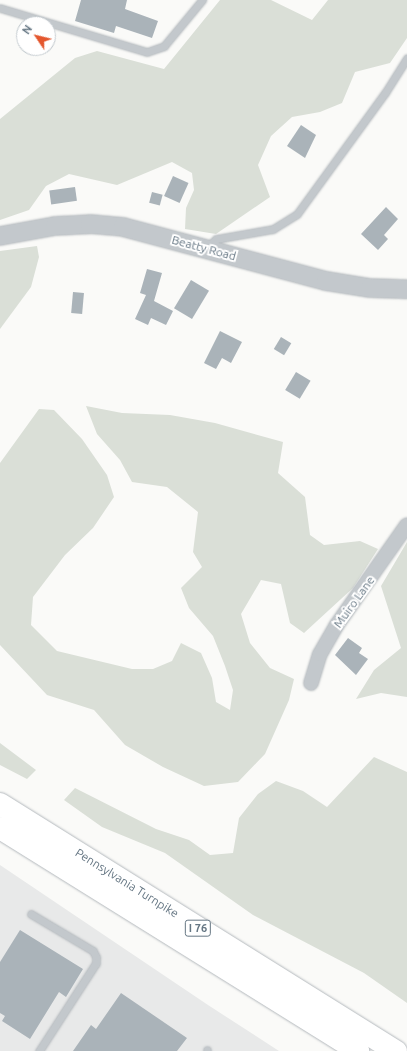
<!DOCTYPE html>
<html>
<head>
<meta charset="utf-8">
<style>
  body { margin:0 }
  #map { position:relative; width:407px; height:1051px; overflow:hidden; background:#fafaf8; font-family:Ubuntu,sans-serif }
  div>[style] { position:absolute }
  .built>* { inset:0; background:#e8e9e9 }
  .green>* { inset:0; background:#dadfd7 }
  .building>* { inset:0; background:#aab3b9; transform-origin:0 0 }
  .roads { filter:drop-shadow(0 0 1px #b4b9bd) drop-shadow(0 0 1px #b4b9bd) }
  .service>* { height:7px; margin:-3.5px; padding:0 3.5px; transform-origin:3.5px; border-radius:3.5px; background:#c3c8cc }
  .minor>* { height:14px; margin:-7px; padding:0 7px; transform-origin:7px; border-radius:7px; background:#c3c8cc }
  .tertiary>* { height:18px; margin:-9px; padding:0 9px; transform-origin:9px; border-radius:9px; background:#c3c8cc }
  .motorway>* { height:22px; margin:-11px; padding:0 11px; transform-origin:11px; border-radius:11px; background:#fff }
  span { translate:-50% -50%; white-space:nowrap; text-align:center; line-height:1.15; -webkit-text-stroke:4px #fff; paint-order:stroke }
  .shield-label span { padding:1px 3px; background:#fff; border:1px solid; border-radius:3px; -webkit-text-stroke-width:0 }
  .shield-label { font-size:11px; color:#657683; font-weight:700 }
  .street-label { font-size:12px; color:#657683 }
  .north { position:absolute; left:16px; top:16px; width:40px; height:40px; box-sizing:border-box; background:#fff; border:1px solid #c1c8cd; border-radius:50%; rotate:305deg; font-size:11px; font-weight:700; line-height:16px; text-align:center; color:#657683 }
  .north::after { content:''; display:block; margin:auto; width:14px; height:18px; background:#e4572e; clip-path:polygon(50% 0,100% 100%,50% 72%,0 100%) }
</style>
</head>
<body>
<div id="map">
  <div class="built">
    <div style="clip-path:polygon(0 865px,208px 1005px,279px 1051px,0 1051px)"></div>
  </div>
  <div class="green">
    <div style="clip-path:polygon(220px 0,271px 0,312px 20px,328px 0,407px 0,407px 38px,390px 63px,355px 72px,342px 103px,320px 112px,292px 117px,271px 136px,258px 165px,270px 197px,216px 234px,185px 229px,186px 208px,194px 190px,192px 173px,172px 162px,117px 185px,69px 174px,46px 186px,29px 210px,0 220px,0 119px,75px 58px,97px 51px,164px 69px)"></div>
    <div style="clip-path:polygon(37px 246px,39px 257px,31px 287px,0 329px,0 251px)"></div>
    <div style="clip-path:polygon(86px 406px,122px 413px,170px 415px,215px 423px,283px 442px,278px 473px,305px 497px,310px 535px,324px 545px,360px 541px,378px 549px,353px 588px,304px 633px,290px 623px,281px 584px,261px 580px,241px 614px,250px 643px,270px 668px,294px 679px,289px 700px,265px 754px,238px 782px,204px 786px,163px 767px,125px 745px,94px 710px,47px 695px,0 645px,0 463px,39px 409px,54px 410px,82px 439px,107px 475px,114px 497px,93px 528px,65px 555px,33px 597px,31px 625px,57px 651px,132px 669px,153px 669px,172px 661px,181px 643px,201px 653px,212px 678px,216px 702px,230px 710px,233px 690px,225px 666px,213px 636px,189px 608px,181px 588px,202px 567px,193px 552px,198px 512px,167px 487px,132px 482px,120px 460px,97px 434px)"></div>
    <div style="clip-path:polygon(407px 542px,407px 697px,381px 693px,356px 699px,374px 670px,401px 648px,381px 586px)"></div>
    <div style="clip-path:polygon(0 743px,36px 770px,27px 779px,0 765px)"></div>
    <div style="clip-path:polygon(374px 757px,407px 772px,407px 1003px,364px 973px,253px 915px,165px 853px,102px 827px,64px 800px,75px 788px,156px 829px,189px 840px,210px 855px,233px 853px,239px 818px,258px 794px,276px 781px,303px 791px,327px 807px)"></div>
  </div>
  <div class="building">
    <div style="clip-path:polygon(81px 0,127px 0,125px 9px,158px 21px,152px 38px,116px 26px,114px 33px,75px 21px)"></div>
    <div style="clip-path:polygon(301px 125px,316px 135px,305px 158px,287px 146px)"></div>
    <div style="left:173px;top:176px;width:17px;height:22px;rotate:24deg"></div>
    <div style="left:75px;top:187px;width:14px;height:26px;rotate:82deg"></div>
    <div style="left:152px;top:192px;width:11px;height:11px;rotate:15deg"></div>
    <div style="clip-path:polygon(386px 207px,398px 219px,384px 235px,388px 239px,378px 250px,361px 234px)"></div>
    <div style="clip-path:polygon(147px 269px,162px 273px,154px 301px,173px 311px,166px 325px,151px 318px,148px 325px,135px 319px,146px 295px,140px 293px)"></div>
    <div style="left:191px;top:280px;width:21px;height:33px;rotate:31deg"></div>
    <div style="left:73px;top:292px;width:11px;height:21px;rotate:5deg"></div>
    <div style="clip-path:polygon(220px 331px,242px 342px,231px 363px,222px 358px,216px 369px,204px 363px)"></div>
    <div style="left:281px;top:337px;width:12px;height:14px;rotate:31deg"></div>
    <div style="left:296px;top:372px;width:17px;height:21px;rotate:31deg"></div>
    <div style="clip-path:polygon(348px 638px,362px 648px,359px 653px,368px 659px,356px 675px,335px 655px)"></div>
    <div style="clip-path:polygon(20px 930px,83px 969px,66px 997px,59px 992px,30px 1039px,2px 1021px,5px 1016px,0 1013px,0 962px)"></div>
    <div style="clip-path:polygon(121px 993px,187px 1038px,177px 1051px,73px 1051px,91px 1025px,96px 1029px)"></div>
  </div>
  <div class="roads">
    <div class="service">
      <div style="left:0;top:8px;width:153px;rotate:16.7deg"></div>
      <div style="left:147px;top:52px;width:18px;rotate:-19deg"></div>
      <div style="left:164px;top:46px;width:60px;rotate:-50.4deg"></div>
      <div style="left:206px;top:248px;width:13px;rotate:-42deg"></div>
      <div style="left:216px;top:239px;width:58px;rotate:-10deg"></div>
      <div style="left:273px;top:229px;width:28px;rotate:-32deg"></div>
      <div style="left:297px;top:214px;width:150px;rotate:-54deg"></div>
      <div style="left:385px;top:93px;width:41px;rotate:-57.8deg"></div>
      <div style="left:31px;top:914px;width:72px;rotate:30.8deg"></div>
      <div style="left:93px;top:951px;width:7px;rotate:63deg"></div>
      <div style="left:96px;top:957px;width:6px;rotate:90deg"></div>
      <div style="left:96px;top:963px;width:105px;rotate:122.9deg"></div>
      <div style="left:207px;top:1051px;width:1px;rotate:-90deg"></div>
    </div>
    <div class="minor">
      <div style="left:311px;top:683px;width:30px;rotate:-73deg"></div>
      <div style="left:320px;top:654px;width:32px;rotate:-60deg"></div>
      <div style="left:336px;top:626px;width:123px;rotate:-54.9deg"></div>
    </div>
    <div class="tertiary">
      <div style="left:0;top:236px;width:56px;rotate:-10.3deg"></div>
      <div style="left:55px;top:226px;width:35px;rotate:-3deg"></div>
      <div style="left:90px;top:224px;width:33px;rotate:5deg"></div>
      <div style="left:123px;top:227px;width:210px;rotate:14.9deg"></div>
      <div style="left:326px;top:281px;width:45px;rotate:9deg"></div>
      <div style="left:370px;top:288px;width:37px;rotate:2deg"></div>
    </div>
    <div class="motorway">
      <div style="left:0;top:804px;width:467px;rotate:32deg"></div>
      <div style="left:0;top:828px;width:422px;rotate:31.9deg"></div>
    </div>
  </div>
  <div class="shield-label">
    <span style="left:198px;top:928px">I 76</span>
  </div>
  <div class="street-label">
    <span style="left:204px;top:248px;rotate:15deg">Beatty Road</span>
    <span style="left:354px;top:602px;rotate:-54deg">Muiro Lane</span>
    <span style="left:127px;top:883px;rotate:32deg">Pennsylvania Turnpike</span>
  </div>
  <div class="north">N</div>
</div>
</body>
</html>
